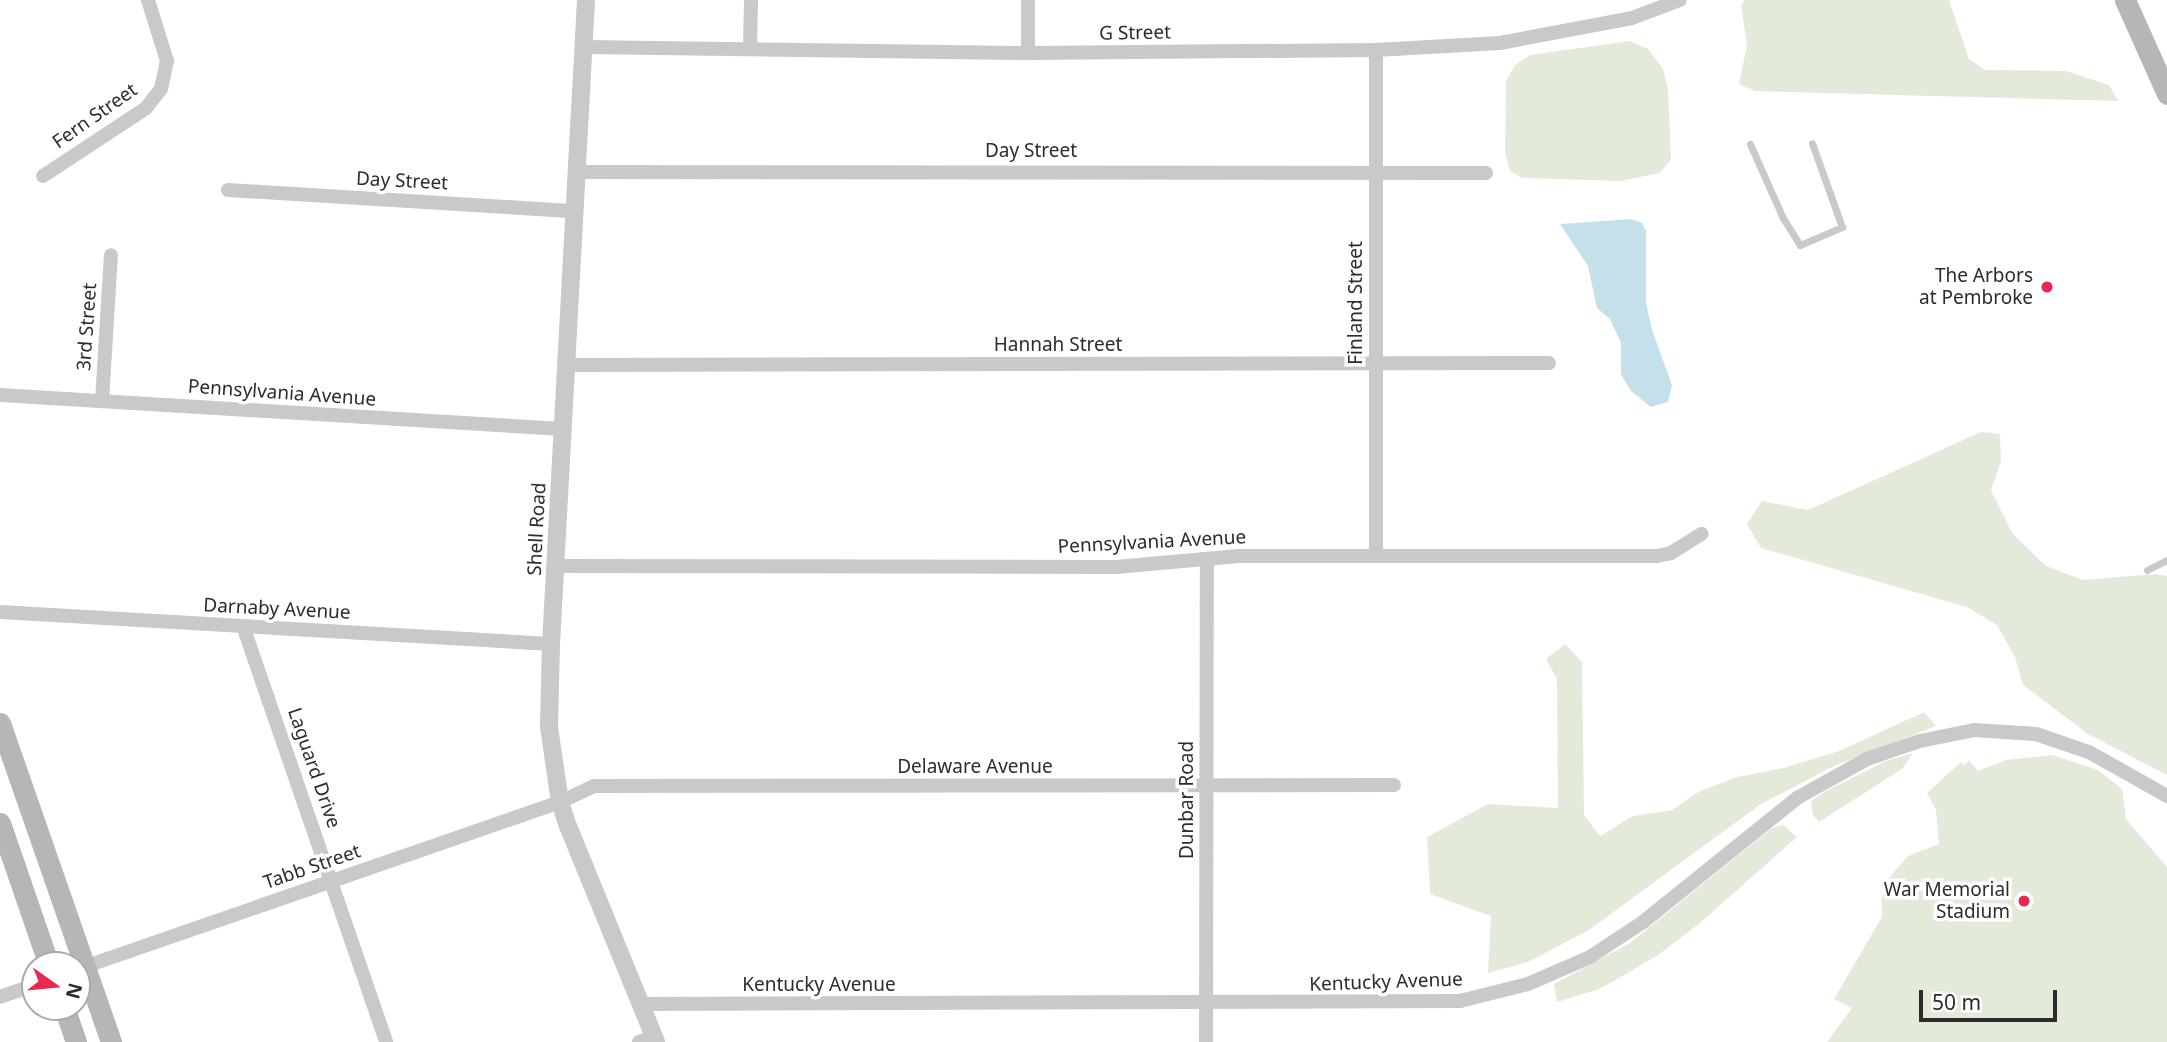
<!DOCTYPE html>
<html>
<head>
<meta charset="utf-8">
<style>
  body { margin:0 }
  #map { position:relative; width:2167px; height:1042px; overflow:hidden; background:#fff; font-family:"Noto Sans",sans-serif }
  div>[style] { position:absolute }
  .green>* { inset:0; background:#e4ead9 }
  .water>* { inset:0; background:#c4e1eb }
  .service>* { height:7px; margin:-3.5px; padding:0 3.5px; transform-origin:3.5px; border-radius:3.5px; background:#c9c9c9 }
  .minor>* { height:14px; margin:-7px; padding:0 7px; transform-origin:7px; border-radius:7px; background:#c9c9c9 }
  .tertiary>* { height:18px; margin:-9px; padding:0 9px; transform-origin:9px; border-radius:9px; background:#c9c9c9 }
  .secondary>* { height:21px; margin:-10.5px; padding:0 10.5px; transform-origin:10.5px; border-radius:10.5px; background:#b6b6b6 }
  .dots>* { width:19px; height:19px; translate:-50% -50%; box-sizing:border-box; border:4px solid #fff; border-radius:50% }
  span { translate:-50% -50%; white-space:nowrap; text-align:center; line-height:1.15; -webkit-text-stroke:7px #fff; paint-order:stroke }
  .street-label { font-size:19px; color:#2c2c2c }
  .poi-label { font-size:19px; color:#2c2c2c }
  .right { translate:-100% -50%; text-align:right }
  .north { position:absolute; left:21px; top:951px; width:70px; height:70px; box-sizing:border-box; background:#fff; border:2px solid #ababab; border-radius:50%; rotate:105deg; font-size:19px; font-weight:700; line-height:28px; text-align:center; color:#2c2c2c }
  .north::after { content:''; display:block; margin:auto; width:24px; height:32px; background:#e72950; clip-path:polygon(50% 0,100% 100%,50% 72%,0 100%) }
  .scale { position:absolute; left:1919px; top:990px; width:138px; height:32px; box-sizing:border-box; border:4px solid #2c2c2c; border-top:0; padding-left:9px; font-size:21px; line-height:24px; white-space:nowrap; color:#2c2c2c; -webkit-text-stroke:5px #fff; paint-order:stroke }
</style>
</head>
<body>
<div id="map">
  <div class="green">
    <div style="clip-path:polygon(1744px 0,1949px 0,1969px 59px,1985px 70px,2066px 71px,2109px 85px,2118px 101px,1755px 91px,1739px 84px,1747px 45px,1741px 6px)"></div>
    <div style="clip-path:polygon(1630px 41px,1648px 49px,1663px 69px,1668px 89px,1671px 159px,1660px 173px,1620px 181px,1522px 178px,1510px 171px,1505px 153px,1506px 81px,1515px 65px,1530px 55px)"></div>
    <div style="clip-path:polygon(1981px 432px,2000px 434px,2001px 461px,1991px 490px,2012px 533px,2046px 566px,2083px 580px,2155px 574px,2167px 576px,2167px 775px,2088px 734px,2023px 685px,2015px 657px,1997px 625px,1967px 607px,1761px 548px,1747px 524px,1762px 501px,1808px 510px)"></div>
    <div style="clip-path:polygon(1565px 644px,1582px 662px,1584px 815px,1600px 836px,1633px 816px,1672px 810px,1700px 791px,1737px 777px,1784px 768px,1839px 751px,1924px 712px,1936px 726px,1832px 767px,1761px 804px,1589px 930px,1528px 962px,1488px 973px,1491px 916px,1430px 894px,1427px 837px,1488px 804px,1558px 808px,1557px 679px,1546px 659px)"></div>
    <div style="clip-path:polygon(1913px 753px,1902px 769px,1819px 822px,1813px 815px,1811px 801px,1826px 791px,1886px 761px)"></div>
    <div style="clip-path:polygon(2052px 755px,2098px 770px,2122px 789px,2126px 819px,2167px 867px,2167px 1042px,1827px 1042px,1852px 1008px,1834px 999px,1882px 917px,1882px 898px,1888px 879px,1908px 856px,1939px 844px,1936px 810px,1927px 793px,1961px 762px,1964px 765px,1969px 760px,1978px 771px,2006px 760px)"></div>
    <div style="clip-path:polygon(1783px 825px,1797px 837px,1700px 923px,1658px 955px,1619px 978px,1599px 989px,1557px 1002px,1554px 984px,1630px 943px,1772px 828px)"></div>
  </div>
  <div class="water">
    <div style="clip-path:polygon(1631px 219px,1642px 223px,1646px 231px,1646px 303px,1652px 330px,1672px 385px,1668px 402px,1651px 407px,1631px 391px,1621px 374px,1621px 343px,1610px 319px,1597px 308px,1588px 266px,1560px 224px)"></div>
  </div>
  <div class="service">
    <div style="left:1750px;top:144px;width:81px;rotate:66deg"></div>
    <div style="left:1783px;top:218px;width:32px;rotate:58deg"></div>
    <div style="left:1800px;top:245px;width:46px;rotate:-23.2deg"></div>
    <div style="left:1842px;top:227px;width:89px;rotate:-109.7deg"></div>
    <div style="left:2147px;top:570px;width:22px;rotate:-27deg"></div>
  </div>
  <div class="minor">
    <div style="left:584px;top:47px;width:444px;rotate:0.8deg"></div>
    <div style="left:1028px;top:53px;width:348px;rotate:-0.5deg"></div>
    <div style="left:1376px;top:50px;width:124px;rotate:-3.2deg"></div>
    <div style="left:1500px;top:43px;width:134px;rotate:-10.7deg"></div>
    <div style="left:1632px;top:18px;width:51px;rotate:-20.6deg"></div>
    <div style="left:750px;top:49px;width:49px;rotate:-88.8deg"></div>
    <div style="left:1376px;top:50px;width:506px;rotate:90deg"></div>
    <div style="left:1028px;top:53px;width:53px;rotate:-90deg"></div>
    <div style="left:576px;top:172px;width:910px;rotate:0.06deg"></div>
    <div style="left:43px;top:176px;width:123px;rotate:-33.4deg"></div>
    <div style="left:146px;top:108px;width:24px;rotate:-52deg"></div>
    <div style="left:161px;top:89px;width:29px;rotate:-78deg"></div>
    <div style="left:167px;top:61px;width:64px;rotate:-107.3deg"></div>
    <div style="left:228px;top:190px;width:347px;rotate:3.5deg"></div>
    <div style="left:567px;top:365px;width:982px;rotate:-0.12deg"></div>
    <div style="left:0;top:395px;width:564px;rotate:3.46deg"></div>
    <div style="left:102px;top:401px;width:146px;rotate:-86.5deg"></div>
    <div style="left:556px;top:566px;width:560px;rotate:0.1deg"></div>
    <div style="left:1116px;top:567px;width:123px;rotate:-5.1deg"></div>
    <div style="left:1239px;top:556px;width:418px"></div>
    <div style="left:1657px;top:556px;width:14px;rotate:-12deg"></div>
    <div style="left:1671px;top:553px;width:36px;rotate:-32deg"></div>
    <div style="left:0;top:612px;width:552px;rotate:3.32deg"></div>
    <div style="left:243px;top:626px;width:440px;rotate:71deg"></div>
    <div style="left:78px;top:969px;width:510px;rotate:-19.11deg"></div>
    <div style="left:560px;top:802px;width:38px;rotate:-25deg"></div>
    <div style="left:594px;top:786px;width:800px;rotate:-0.07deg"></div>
    <div style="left:0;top:997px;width:37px;rotate:-19deg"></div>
    <div style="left:640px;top:1004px;width:820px;rotate:-0.21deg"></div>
    <div style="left:1460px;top:1001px;width:70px;rotate:-14deg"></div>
    <div style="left:1528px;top:984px;width:68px;rotate:-23.5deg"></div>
    <div style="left:1590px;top:957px;width:64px;rotate:-33.4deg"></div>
    <div style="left:1643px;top:922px;width:198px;rotate:-38.8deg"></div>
    <div style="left:1797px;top:798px;width:80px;rotate:-29.1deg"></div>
    <div style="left:1867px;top:759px;width:56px;rotate:-18.8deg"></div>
    <div style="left:1920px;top:741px;width:55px;rotate:-11.5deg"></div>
    <div style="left:1974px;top:730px;width:62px;rotate:3.7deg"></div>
    <div style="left:2036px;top:734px;width:56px;rotate:18.8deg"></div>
    <div style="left:2089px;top:752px;width:90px;rotate:29.4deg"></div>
    <div style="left:639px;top:1042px;width:16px;rotate:-18deg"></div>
    <div style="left:1206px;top:1042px;width:483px;rotate:-89.9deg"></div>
  </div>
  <div class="tertiary">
    <div style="left:586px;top:0;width:645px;rotate:93.11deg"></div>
    <div style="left:551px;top:644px;width:83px;rotate:91.4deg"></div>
    <div style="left:549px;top:727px;width:76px;rotate:81.7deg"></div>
    <div style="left:560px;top:802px;width:25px;rotate:72deg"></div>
    <div style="left:568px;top:826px;width:233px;rotate:67.8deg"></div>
  </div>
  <div class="secondary">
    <div style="left:2125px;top:0;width:103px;rotate:65.9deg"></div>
    <div style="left:0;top:723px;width:338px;rotate:70.8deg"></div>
    <div style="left:0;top:823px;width:150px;rotate:71deg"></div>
    <div style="left:64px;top:1007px;width:37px;rotate:71deg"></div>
  </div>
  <div class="dots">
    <div style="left:2047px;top:287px;background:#e72950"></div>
    <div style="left:2024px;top:901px;background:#e72950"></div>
  </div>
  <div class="street-label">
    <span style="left:1135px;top:33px;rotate:-1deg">G Street</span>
    <span style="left:95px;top:116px;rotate:-35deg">Fern Street</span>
    <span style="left:1031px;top:151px">Day Street</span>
    <span style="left:402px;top:181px;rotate:3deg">Day Street</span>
    <span style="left:1356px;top:303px;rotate:-90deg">Finland Street</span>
    <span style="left:87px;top:327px;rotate:-86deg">3rd Street</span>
    <span style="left:1058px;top:345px">Hannah Street</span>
    <span style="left:282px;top:393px;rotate:4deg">Pennsylvania Avenue</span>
    <span style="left:537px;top:529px;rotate:-87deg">Shell Road</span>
    <span style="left:1152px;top:542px;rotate:-3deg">Pennsylvania Avenue</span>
    <span style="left:277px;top:609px;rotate:3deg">Darnaby Avenue</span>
    <span style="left:975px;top:767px">Delaware Avenue</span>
    <span style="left:314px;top:768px;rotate:71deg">Laguard Drive</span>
    <span style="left:1187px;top:800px;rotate:-90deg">Dunbar Road</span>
    <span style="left:312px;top:867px;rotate:-19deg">Tabb Street</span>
    <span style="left:1386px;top:982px;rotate:-2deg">Kentucky Avenue</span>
    <span style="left:819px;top:985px">Kentucky Avenue</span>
  </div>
  <div class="poi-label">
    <span class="right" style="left:2033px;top:287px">The Arbors<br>at Pembroke</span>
    <span class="right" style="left:2010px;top:901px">War Memorial<br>Stadium</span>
  </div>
  <div class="north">N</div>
  <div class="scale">50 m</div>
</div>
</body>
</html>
